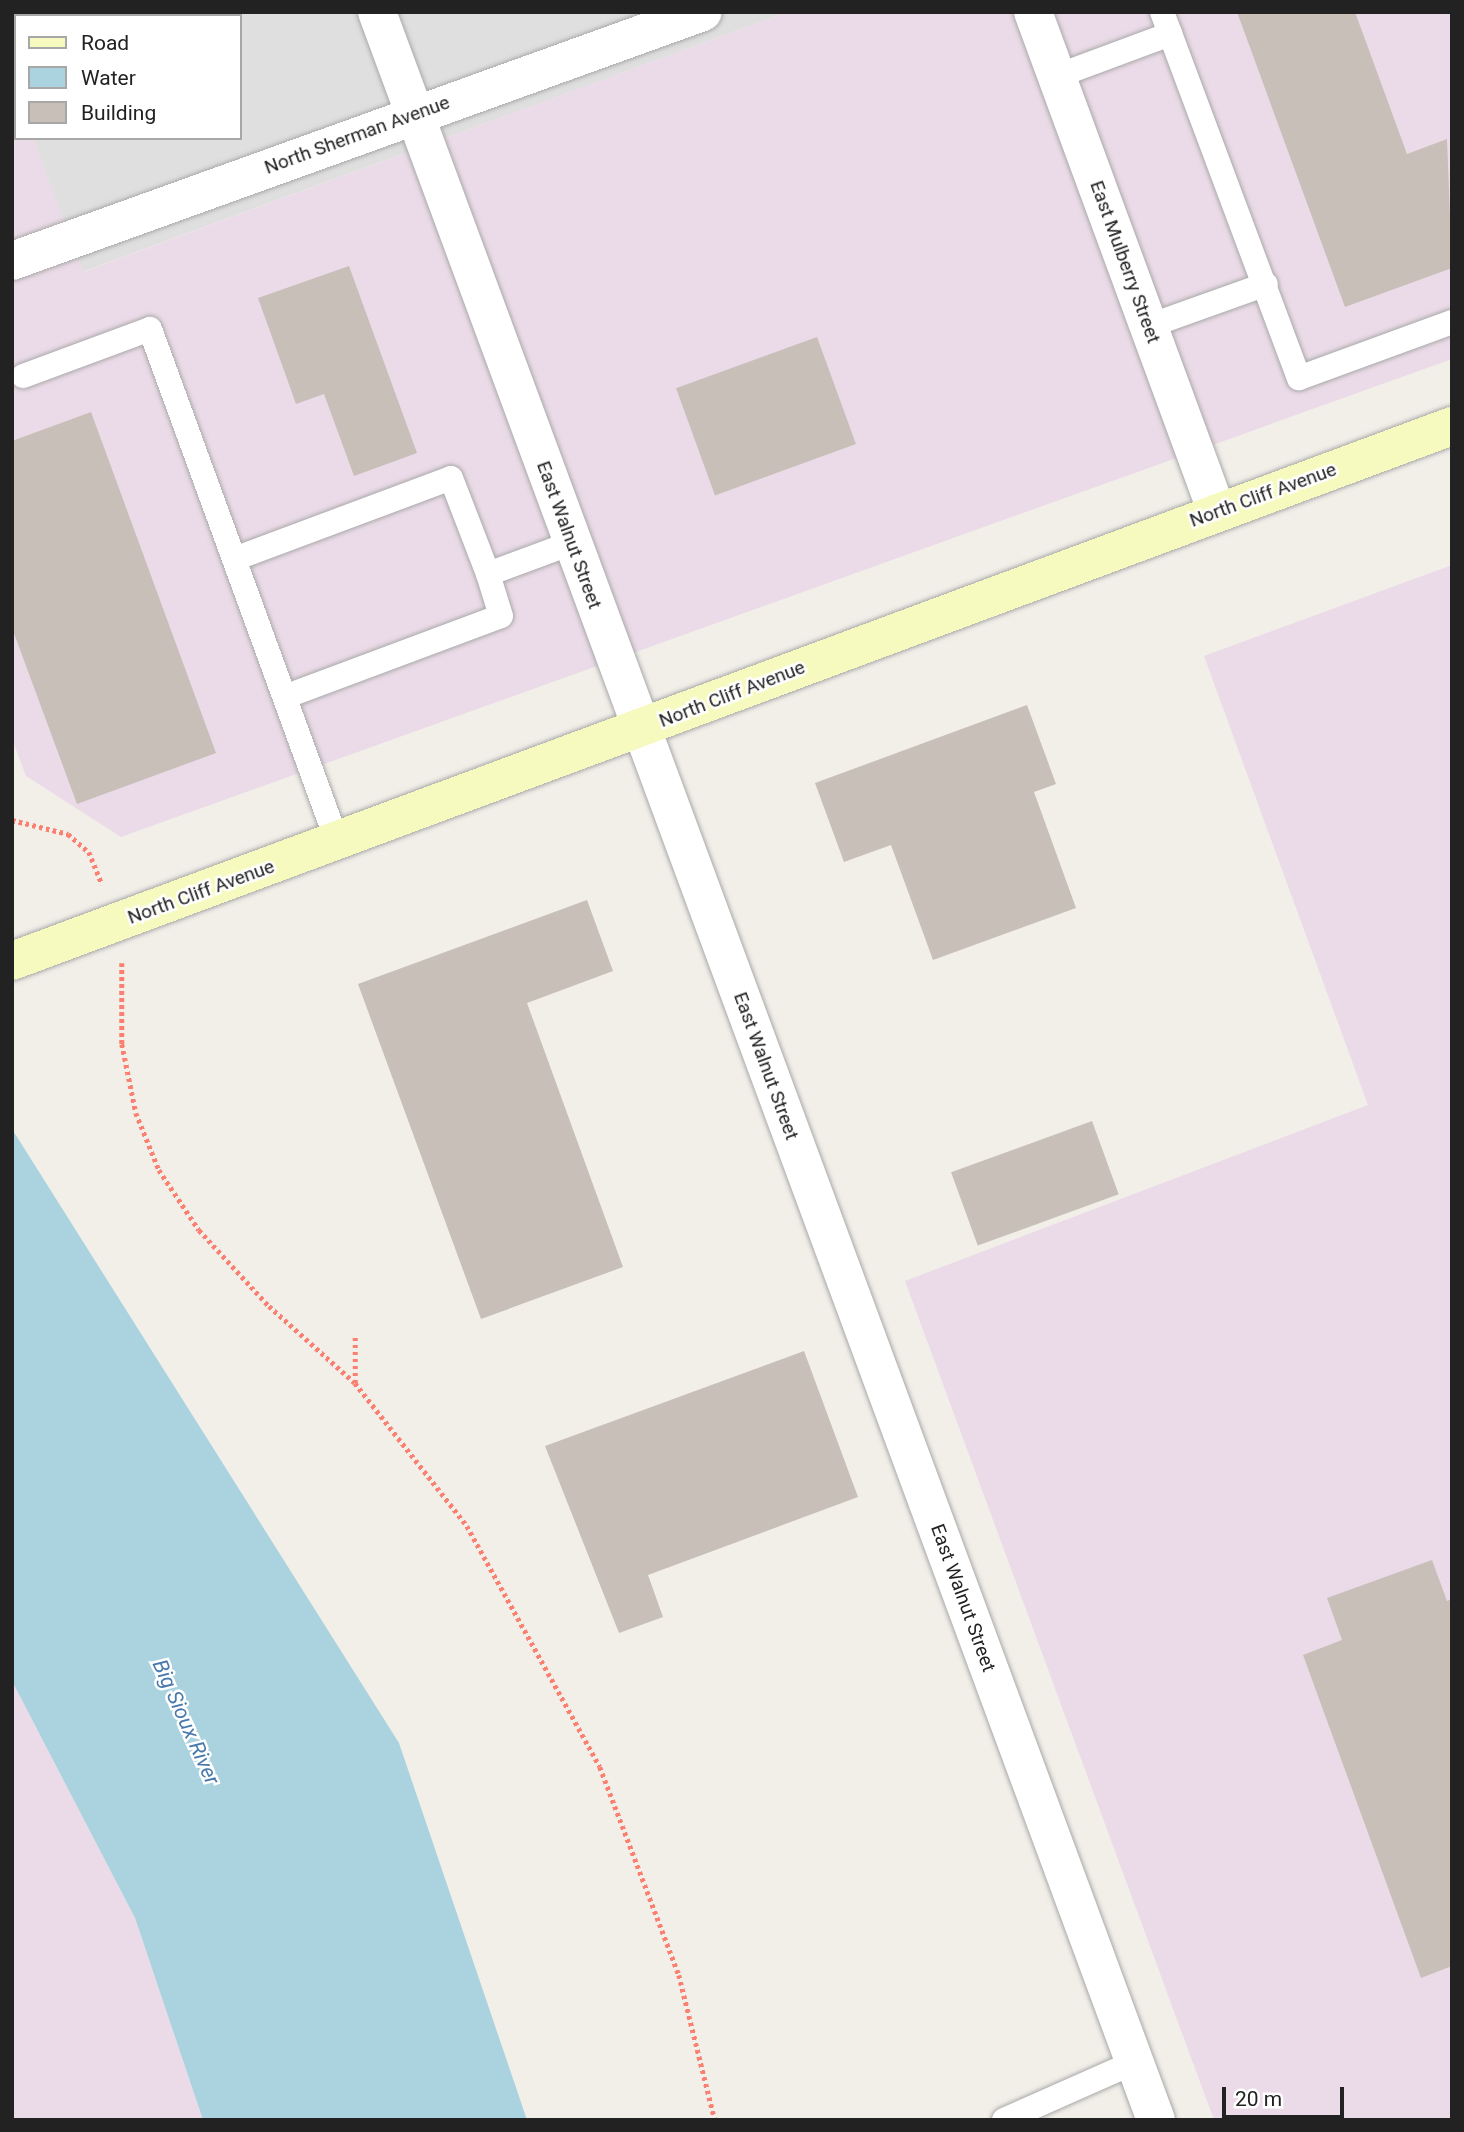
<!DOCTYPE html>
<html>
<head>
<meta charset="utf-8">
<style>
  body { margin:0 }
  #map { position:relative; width:1464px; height:2132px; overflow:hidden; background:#f2efe9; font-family:Roboto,sans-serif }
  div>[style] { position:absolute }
  .residential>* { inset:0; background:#e0dfdf }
  .industrial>* { inset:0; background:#ebdbe8 }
  .water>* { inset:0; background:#aad3df }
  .building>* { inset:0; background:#c7bfb8; transform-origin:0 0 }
  .path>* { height:4.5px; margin-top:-2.25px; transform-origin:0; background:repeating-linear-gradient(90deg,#fa8072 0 3.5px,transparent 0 7px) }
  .roads { filter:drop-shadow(0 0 2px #a9a9a9) drop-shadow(0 0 2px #a9a9a9) }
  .service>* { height:24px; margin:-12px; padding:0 12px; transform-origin:12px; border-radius:12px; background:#fff }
  .minor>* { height:38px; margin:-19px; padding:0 19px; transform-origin:19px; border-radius:19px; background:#fff }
  .secondary>* { height:38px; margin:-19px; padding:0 19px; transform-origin:19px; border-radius:19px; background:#f7fabf }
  span { translate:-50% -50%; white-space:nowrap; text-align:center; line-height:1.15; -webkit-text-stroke:5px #fff; paint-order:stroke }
  .street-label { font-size:19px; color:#222 }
  .water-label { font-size:21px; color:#4a7aab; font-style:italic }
  .frame { position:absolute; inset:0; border:14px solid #222; pointer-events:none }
  .legend { position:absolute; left:14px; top:14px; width:228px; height:126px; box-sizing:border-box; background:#fff; border:2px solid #a7a7a7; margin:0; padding:9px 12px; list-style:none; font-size:21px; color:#222 }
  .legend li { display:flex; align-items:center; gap:14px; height:35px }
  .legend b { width:35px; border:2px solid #a7a7a7 }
  .scale { position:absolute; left:1222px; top:2087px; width:122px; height:32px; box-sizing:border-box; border:4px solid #222; border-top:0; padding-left:9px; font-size:21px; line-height:24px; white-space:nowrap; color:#222; -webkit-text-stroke:5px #fff; paint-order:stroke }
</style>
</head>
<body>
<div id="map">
  <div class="residential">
    <div style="clip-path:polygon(12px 12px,787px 12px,82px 272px,33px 138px,240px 138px,240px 16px,16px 16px,16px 93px)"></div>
  </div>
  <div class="industrial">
    <div style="clip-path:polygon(787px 12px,1452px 12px,1452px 359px,121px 837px,26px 776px,12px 739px,12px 84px,16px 138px,33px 138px,83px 272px)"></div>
    <div style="clip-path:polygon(1452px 565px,1452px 2120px,1214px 2120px,905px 1281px,1368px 1105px,1204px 656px)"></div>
    <div style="clip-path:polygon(12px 1681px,135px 1918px,203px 2120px,12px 2120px)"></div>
  </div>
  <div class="water">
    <div style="clip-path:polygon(12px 1129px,399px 1743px,527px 2120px,203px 2120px,135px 1918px,12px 1681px)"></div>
  </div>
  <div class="building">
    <div style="clip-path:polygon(1237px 12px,1355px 12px,1407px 154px,1447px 139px,1452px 268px,1345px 307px)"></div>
    <div style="clip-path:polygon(349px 266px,417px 453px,354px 476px,324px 394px,296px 404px,258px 298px)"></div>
    <div style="left:817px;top:337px;width:114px;height:150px;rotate:70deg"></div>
    <div style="clip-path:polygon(91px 412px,216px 753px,77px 804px,12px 628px,12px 441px)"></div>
    <div style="clip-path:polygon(1027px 705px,1056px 784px,1034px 792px,1076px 908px,933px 960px,891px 845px,844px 862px,815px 783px)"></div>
    <div style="clip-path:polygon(587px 900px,613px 971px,527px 1003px,623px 1267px,481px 1319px,358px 984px)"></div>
    <div style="left:1092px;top:1121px;width:78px;height:150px;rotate:70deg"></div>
    <div style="clip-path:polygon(804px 1351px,858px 1497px,648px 1575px,663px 1617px,619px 1633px,545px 1446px)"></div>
    <div style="clip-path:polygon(1432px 1560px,1447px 1601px,1452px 1599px,1452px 1966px,1421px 1978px,1303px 1655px,1342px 1640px,1327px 1598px)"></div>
  </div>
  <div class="path">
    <div style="left:12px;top:820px;width:58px;rotate:14deg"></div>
    <div style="left:68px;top:834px;width:28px;rotate:41deg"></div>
    <div style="left:89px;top:852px;width:35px;rotate:68deg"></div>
    <div style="left:122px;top:963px;width:81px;rotate:90deg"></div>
    <div style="left:122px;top:1044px;width:70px;rotate:78.5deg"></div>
    <div style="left:136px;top:1113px;width:61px;rotate:68deg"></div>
    <div style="left:159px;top:1170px;width:72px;rotate:56.3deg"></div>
    <div style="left:199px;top:1230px;width:103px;rotate:47.4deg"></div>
    <div style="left:269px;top:1306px;width:115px;rotate:41.8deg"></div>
    <div style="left:355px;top:1383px;width:49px;rotate:-90deg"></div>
    <div style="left:355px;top:1383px;width:182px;rotate:51.9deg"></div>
    <div style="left:467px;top:1526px;width:275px;rotate:61.1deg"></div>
    <div style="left:600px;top:1767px;width:222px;rotate:69.2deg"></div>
    <div style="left:679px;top:1975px;width:149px;rotate:76.1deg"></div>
  </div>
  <div class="roads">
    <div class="service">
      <div style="left:1162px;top:12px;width:391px;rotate:69.5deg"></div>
      <div style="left:1299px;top:378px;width:163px;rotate:-20.1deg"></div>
      <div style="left:1057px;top:76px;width:121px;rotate:-20.4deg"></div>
      <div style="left:1149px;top:326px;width:124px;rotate:-19.7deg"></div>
      <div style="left:23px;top:376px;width:135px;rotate:-20.3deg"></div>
      <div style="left:150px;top:329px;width:545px;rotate:69.94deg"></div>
      <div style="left:237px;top:558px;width:228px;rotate:-20.5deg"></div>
      <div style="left:451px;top:478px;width:103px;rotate:68.9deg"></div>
      <div style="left:488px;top:574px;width:90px;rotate:-20.3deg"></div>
      <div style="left:287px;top:696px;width:228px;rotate:-20.5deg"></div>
      <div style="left:501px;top:616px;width:44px;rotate:-107.2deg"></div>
      <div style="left:1004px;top:2120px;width:143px;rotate:-23.9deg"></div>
    </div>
    <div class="minor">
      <div style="left:377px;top:12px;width:2247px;rotate:69.72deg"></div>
      <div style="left:1033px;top:12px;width:533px;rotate:69.8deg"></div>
      <div style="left:12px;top:261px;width:734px;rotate:-19.82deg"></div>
    </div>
    <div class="secondary">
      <div style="left:12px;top:961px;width:1536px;rotate:-20.38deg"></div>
    </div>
  </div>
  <div class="street-label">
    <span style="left:357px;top:135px;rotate:-20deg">North Sherman Avenue</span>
    <span style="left:1125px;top:262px;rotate:70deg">East Mulberry Street</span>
    <span style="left:1263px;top:495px;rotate:-20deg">North Cliff Avenue</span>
    <span style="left:569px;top:535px;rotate:70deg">East Walnut Street</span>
    <span style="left:732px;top:694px;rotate:-21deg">North Cliff Avenue</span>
    <span style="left:201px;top:892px;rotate:-20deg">North Cliff Avenue</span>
    <span style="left:766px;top:1066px;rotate:70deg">East Walnut Street</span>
    <span style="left:963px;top:1598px;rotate:70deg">East Walnut Street</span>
  </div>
  <div class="water-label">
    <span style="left:186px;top:1722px;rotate:66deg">Big Sioux River</span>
  </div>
  <div class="frame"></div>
  <ul class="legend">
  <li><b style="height:9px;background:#f7fabf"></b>Road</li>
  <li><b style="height:19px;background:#aad3df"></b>Water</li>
  <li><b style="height:19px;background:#c7bfb8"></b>Building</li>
  </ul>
  <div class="scale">20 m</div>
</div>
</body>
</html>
